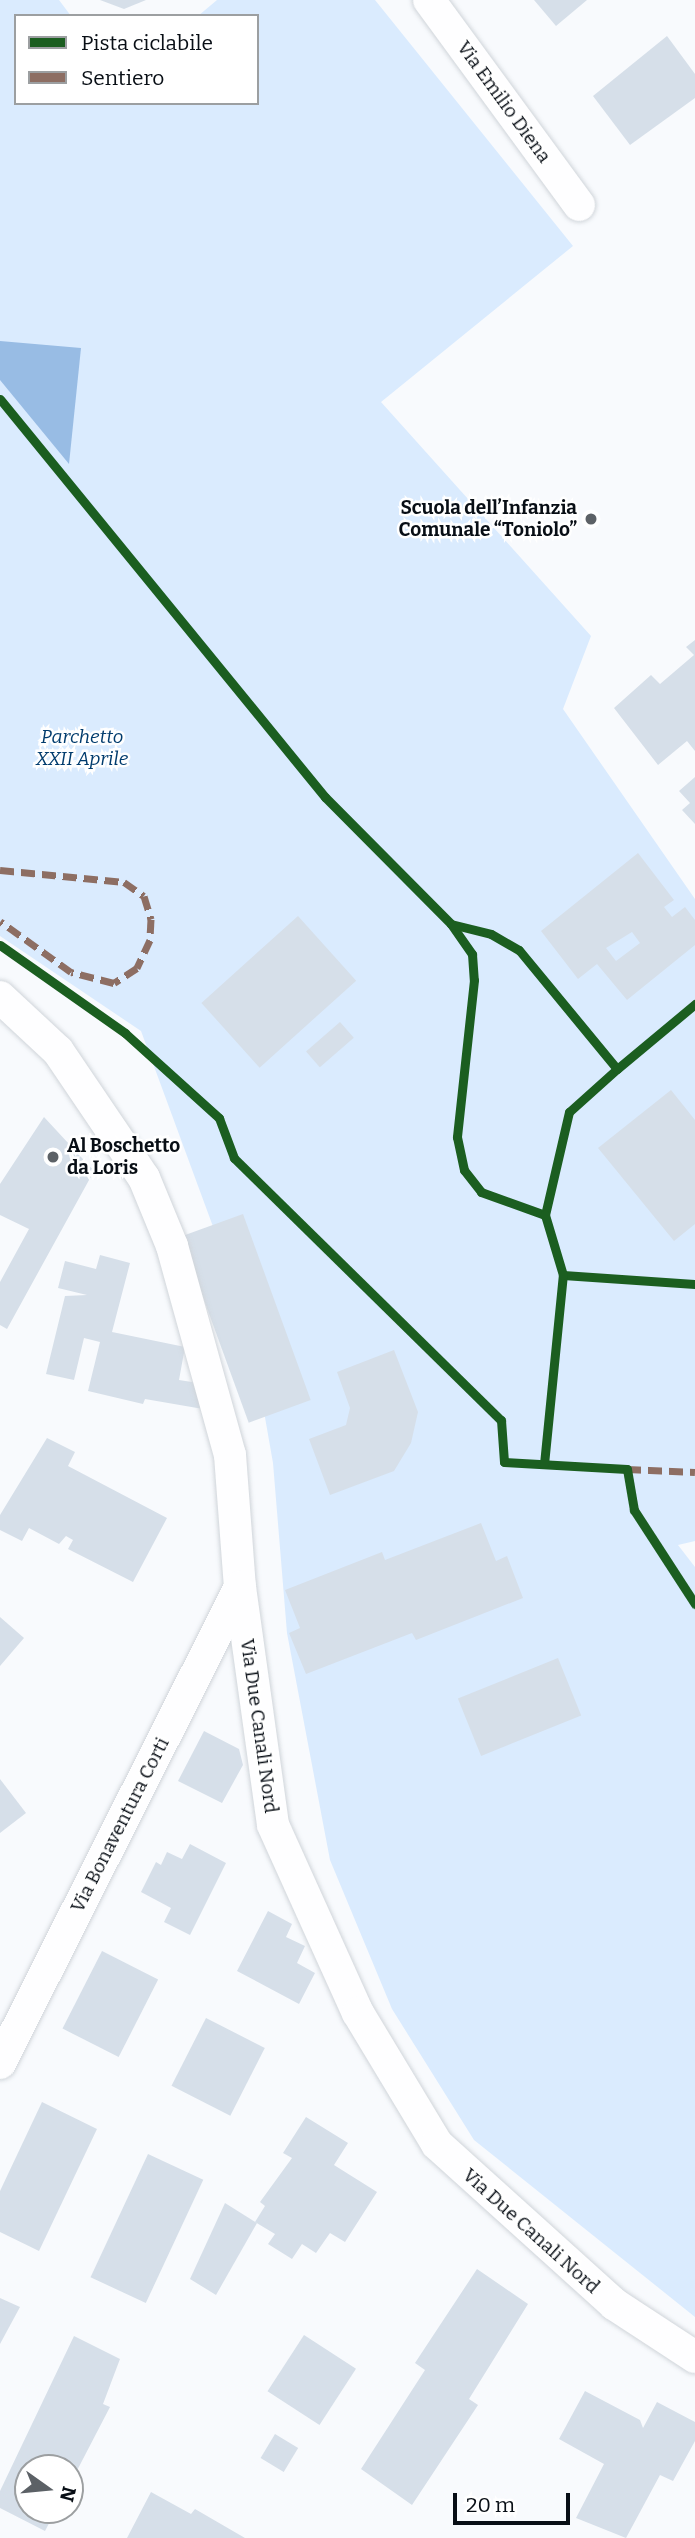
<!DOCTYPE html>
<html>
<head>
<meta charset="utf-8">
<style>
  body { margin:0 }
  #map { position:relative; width:695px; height:2538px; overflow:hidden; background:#f8fafd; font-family:Bitter,serif }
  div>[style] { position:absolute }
  .green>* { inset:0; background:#daebfe }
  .water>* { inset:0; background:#98bce4 }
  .building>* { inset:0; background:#d6dfe9; transform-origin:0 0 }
  .roads { filter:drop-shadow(0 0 2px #d0d5da) drop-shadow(0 0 2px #d0d5da) }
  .minor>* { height:32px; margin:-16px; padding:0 16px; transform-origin:16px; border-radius:16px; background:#fefeff }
  .quiet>* { height:7px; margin-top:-3.5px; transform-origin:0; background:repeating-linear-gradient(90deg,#8d6e63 0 14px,transparent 0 21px) }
  .cycleway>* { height:9px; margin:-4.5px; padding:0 4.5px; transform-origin:4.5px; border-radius:4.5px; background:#1b5e20 }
  .dots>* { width:19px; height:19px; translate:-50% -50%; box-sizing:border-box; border:4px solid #fff; border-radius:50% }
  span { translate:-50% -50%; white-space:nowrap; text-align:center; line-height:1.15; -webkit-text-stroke:5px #fff; paint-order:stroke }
  .street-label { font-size:19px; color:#080e15 }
  .poi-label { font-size:19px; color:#080e15; font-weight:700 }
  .right { translate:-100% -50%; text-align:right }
  .left { translate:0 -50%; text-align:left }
  .park-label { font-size:19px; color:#003b6d; font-style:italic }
  .legend { position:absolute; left:14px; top:14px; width:245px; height:91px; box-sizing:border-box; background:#fff; border:2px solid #9c9fa1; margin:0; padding:9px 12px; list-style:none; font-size:21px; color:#080e15 }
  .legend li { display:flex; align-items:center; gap:14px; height:35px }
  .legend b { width:35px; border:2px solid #9c9fa1 }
  .north { position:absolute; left:14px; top:2454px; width:70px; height:70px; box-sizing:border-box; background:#fff; border:2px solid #9c9fa1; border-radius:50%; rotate:105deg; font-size:19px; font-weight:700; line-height:28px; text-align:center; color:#080e15 }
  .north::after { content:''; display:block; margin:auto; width:24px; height:32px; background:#5c6166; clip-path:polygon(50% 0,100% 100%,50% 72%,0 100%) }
  .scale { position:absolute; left:453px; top:2493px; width:117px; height:32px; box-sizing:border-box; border:4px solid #080e15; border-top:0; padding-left:9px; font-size:21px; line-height:24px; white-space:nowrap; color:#080e15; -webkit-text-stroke:5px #fff; paint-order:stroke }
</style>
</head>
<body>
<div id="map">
  <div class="green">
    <div style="clip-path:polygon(0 0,59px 0,71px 16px,16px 16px,16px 103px,257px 103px,257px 16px,198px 16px,217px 0,375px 0,573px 246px,381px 402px,591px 636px,563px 709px,695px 899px,695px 1541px,678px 1545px,695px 1567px,695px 2317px,474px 2140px,392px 2009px,330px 1860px,287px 1633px,273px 1463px,253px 1349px,215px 1232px,141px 1031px,0 936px)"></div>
  </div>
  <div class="water">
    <div style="clip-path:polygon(0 341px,81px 348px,69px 464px,0 380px)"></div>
  </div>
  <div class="building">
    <div style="clip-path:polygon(100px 0,146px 0,124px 9px)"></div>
    <div style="clip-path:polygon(534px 0,587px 0,556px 26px)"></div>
    <div style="clip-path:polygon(667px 36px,695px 74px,695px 98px,630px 145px,593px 96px)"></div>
    <div style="clip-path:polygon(695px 640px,695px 751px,687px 741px,658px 765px,614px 708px,651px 675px,660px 684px,694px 655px,686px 647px)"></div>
    <div style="clip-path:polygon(695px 777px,695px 824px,682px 810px,690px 803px,679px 791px)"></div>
    <div style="clip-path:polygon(evenodd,638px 853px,674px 900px,664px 907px,672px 917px,685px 907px,695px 920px,695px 945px,627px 1000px,597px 964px,578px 979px,541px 931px,638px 853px,632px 932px,640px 943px,616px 961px,606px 948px,632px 932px)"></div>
    <div style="left:298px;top:916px;width:87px;height:130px;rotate:48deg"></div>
    <div style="left:340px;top:1022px;width:21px;height:45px;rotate:49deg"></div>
    <div style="clip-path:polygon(671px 1090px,695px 1120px,695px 1224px,674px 1241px,598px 1148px)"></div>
    <div style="clip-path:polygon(44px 1117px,94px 1171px,7px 1329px,0 1325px,0 1282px,29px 1229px,0 1215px,0 1184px)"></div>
    <div style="left:243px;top:1214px;width:198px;height:66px;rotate:70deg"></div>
    <div style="clip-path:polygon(100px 1255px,130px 1263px,112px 1332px,185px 1347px,179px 1380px,198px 1383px,203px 1409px,145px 1399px,143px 1404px,88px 1391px,100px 1342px,84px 1338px,74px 1380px,46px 1374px,65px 1296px,87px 1295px,58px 1288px,65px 1261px,96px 1269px)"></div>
    <div style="clip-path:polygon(394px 1350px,418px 1412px,411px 1443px,394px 1471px,330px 1495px,309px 1439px,346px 1425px,350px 1408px,337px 1372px)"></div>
    <div style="clip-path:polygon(47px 1438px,75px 1452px,68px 1466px,167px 1518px,133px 1582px,68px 1549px,73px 1540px,66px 1536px,59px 1544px,29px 1528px,22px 1541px,0 1530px,0 1515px)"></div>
    <div style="clip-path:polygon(481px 1523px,496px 1561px,507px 1556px,523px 1598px,416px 1640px,412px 1633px,306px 1674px,289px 1633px,300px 1628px,285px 1590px,382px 1552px,385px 1560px)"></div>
    <div style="clip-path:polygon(0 1617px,24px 1638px,0 1666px)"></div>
    <div style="left:558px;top:1658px;width:62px;height:108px;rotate:68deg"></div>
    <div style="clip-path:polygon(204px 1731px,239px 1749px,243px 1765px,222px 1803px,178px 1781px)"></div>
    <div style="clip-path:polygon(0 1779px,26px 1813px,0 1833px)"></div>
    <div style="clip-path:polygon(190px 1844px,226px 1863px,190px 1935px,164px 1922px,171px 1908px,141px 1892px,156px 1862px,161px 1865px,167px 1852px,182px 1859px)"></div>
    <div style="clip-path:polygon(268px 1911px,292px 1924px,286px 1937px,305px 1946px,297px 1963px,315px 1973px,299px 2004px,237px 1971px)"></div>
    <div style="left:102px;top:1951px;width:63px;height:87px;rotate:27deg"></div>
    <div style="left:206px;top:2018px;width:66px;height:76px;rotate:27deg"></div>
    <div style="clip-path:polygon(42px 2102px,97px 2129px,39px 2251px,0 2232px,0 2191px)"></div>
    <div style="clip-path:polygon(306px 2117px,348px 2143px,334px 2165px,377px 2192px,345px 2242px,330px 2233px,316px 2253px,302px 2244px,292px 2259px,268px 2244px,275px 2234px,255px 2222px,265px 2206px,260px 2202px,292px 2158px,283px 2153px)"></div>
    <div style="left:148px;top:2154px;width:61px;height:136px;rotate:25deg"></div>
    <div style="clip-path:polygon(225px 2203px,257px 2223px,216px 2295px,190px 2279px)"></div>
    <div style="clip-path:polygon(477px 2269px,528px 2304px,469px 2399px,478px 2405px,412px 2505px,361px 2469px,425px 2370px,415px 2363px)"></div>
    <div style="clip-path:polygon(0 2298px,20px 2307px,0 2344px)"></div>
    <div style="left:304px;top:2335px;width:62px;height:67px;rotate:33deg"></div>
    <div style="clip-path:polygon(74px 2336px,120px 2359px,103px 2404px,110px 2407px,70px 2484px,70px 2468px,28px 2468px,28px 2510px,56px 2510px,45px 2531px,0 2508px,0 2491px)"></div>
    <div style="clip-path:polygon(585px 2391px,640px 2420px,643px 2428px,657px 2402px,695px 2422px,695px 2441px,673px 2481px,660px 2475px,626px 2538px,576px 2518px,604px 2464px,559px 2439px)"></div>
    <div style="left:275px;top:2434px;width:27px;height:28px;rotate:31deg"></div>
    <div style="clip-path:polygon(151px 2492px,191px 2514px,195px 2509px,245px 2538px,127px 2538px)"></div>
  </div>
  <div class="roads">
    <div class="minor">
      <div style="left:429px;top:0;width:254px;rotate:53.8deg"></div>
      <div style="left:0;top:997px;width:79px;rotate:43deg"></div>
      <div style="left:58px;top:1051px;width:153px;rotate:55.9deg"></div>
      <div style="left:144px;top:1178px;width:74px;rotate:67.6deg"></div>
      <div style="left:172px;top:1246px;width:217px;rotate:74.5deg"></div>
      <div style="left:230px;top:1455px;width:132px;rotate:85.7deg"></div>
      <div style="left:240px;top:1587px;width:240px;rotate:82.1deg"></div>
      <div style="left:273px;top:1825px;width:206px;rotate:65.7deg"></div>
      <div style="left:358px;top:2013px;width:153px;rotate:58.9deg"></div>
      <div style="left:437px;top:2144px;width:239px;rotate:42.1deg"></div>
      <div style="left:614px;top:2304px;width:97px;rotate:33.2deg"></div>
      <div style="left:0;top:2063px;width:533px;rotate:-63.24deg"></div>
    </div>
  </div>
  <div class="quiet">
    <div style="left:0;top:870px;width:125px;rotate:5.5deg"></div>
    <div style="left:124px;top:882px;width:24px;rotate:35deg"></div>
    <div style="left:144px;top:896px;width:24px;rotate:73deg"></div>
    <div style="left:151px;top:919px;width:21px;rotate:93deg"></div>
    <div style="left:150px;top:940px;width:31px;rotate:115deg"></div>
    <div style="left:137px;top:968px;width:27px;rotate:147deg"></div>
    <div style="left:114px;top:983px;width:44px;rotate:-165.7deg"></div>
    <div style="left:71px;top:972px;width:87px;rotate:-144.3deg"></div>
    <div style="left:627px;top:1469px;width:68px;rotate:2.5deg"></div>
  </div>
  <div class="cycleway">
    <div style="left:0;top:399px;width:514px;rotate:50.77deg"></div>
    <div style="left:325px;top:797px;width:179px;rotate:45.2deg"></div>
    <div style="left:451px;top:924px;width:37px;rotate:55deg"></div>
    <div style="left:472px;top:954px;width:26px;rotate:86deg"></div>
    <div style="left:474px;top:980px;width:158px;rotate:96.2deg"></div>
    <div style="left:457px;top:1137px;width:34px;rotate:78deg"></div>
    <div style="left:464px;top:1170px;width:28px;rotate:52deg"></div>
    <div style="left:481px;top:1192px;width:68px;rotate:19.8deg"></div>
    <div style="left:545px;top:1215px;width:106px;rotate:-76.9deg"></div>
    <div style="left:569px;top:1112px;width:64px;rotate:-41.9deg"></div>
    <div style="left:451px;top:924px;width:41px;rotate:14deg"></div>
    <div style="left:491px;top:934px;width:32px;rotate:30deg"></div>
    <div style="left:519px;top:950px;width:154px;rotate:50.5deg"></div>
    <div style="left:617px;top:1069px;width:102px;rotate:-39.8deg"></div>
    <div style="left:0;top:945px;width:153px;rotate:35.1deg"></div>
    <div style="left:125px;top:1033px;width:127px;rotate:42.1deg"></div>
    <div style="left:219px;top:1118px;width:43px;rotate:69.4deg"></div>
    <div style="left:234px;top:1158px;width:374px;rotate:44.5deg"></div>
    <div style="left:501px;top:1420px;width:42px;rotate:85.9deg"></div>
    <div style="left:504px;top:1462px;width:123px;rotate:3.3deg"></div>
    <div style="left:627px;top:1469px;width:42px;rotate:80.3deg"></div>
    <div style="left:634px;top:1510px;width:112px;rotate:57deg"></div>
    <div style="left:563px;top:1275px;width:132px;rotate:3.9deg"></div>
    <div style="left:544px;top:1464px;width:190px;rotate:-84.3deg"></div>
    <div style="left:563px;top:1275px;width:63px;rotate:-106.7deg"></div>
  </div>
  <div class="dots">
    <div style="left:591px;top:519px;background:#5c6166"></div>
    <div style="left:53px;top:1157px;background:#5c6166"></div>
  </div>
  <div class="street-label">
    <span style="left:504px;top:102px;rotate:54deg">Via Emilio Diena</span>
    <span style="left:259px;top:1726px;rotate:82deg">Via Due Canali Nord</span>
    <span style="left:120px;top:1825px;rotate:-63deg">Via Bonaventura Corti</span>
    <span style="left:531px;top:2231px;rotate:42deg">Via Due Canali Nord</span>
  </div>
  <div class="poi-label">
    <span class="right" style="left:577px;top:519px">Scuola dell’Infanzia<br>Comunale “Toniolo”</span>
    <span class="left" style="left:67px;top:1157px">Al Boschetto<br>da Loris</span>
  </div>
  <div class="park-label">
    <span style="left:82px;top:748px">Parchetto<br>XXII Aprile</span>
  </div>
  <ul class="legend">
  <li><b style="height:9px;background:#1b5e20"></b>Pista ciclabile</li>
  <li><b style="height:9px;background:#8d6e63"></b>Sentiero</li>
  </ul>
  <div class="north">N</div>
  <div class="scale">20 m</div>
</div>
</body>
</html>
